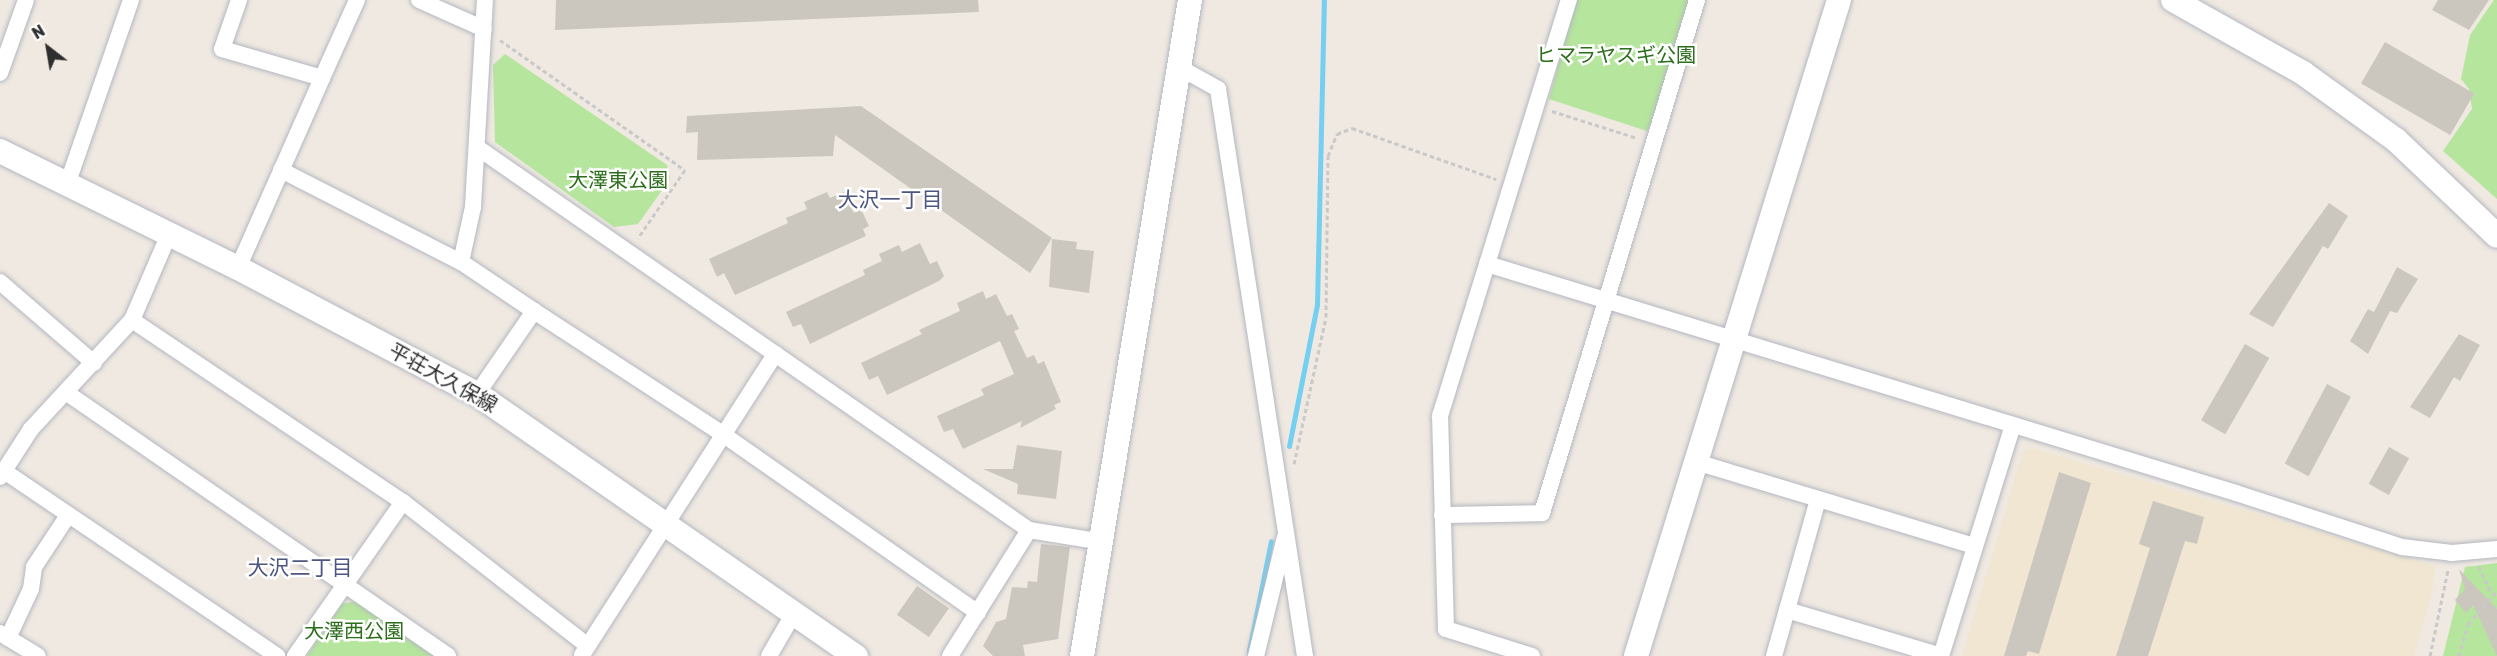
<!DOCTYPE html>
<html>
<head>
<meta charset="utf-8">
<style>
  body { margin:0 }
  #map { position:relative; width:2497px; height:656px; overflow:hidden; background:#efe9e1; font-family:Rubik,"Noto Sans JP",sans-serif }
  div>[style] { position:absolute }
  .education>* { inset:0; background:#f0e6d1 }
  .green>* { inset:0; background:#b6e59e }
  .stream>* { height:5px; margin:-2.5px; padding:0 2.5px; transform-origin:2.5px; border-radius:2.5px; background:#75cff0 }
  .building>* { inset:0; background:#cbc7bf; transform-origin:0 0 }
  .path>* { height:3px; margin-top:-1.5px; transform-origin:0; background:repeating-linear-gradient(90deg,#c9c9c9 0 4.5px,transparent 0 7.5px) }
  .roads { filter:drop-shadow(0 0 2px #b4b7c1) drop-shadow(0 0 2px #b4b7c1) }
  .street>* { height:16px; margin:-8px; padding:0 8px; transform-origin:8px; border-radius:8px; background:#fff }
  .secondary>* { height:24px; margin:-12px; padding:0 12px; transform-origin:12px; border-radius:12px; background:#fff }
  span { translate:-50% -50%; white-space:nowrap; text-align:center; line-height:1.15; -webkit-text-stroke:5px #fff; paint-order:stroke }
  .park-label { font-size:20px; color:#2c6e1b }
  .street-label { font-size:20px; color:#2e2e2e }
  .neighbourhood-label { font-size:21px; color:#4d5680 }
  .north { position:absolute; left:18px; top:18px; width:60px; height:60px; -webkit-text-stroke:4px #fff; paint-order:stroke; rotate:329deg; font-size:16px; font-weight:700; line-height:24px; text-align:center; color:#2e2e2e }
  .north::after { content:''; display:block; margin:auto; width:21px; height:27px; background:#2e2e2e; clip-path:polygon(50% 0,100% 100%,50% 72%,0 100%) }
</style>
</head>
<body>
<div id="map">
  <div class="education">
    <div style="clip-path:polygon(2032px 448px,2435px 566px,2432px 593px,2414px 656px,1962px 656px,2023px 451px)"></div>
  </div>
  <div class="green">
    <div style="clip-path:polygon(1576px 0,1689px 0,1650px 132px,1549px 99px)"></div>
    <div style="clip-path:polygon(2494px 0,2497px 0,2497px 199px,2443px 151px,2472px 109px,2469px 89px,2461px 79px,2470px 35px)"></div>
    <div style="clip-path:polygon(505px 54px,667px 165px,670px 179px,638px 224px,614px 227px,495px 142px,493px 65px)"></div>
    <div style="clip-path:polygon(2497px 563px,2497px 656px,2443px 656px,2465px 567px)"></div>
    <div style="clip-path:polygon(356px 601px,436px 656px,307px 656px,342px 604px)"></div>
  </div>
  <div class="stream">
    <div style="left:1289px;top:446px;width:144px;rotate:-78.8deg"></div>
    <div style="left:1317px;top:305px;width:305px;rotate:-88.7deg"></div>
    <div style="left:1249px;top:651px;width:112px;rotate:-78.7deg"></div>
  </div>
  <div class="building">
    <div style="clip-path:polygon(556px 0,978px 0,979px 12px,555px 30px)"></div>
    <div style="clip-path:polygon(2438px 0,2489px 0,2469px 30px,2432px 10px)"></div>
    <div style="left:2385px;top:42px;width:103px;height:48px;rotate:30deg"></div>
    <div style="clip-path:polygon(861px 106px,1052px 238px,1030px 273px,835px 135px,833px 156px,697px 160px,698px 132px,686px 133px,687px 116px)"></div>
    <div style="clip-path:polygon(827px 192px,830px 198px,844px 192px,854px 213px,861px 209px,869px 226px,863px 229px,866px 236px,735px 295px,724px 273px,717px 277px,709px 259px,788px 223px,786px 218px,807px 209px,804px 202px)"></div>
    <div style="clip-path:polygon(2329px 203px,2348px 216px,2328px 249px,2323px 246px,2273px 327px,2249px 314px)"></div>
    <div style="clip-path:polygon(1052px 239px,1077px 242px,1076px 249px,1094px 251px,1089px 293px,1049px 287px)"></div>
    <div style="clip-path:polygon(920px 243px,930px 264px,937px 261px,944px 276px,939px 281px,810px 344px,801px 324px,793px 327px,786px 312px,865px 275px,863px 270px,882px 261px,879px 254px,899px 245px,902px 252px)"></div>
    <div style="clip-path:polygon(2397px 267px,2418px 279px,2397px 313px,2390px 311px,2368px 354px,2350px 341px,2368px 309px,2374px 312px)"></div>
    <div style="clip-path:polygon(983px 291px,986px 299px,996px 294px,1007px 316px,1012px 314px,1019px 329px,1014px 331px,1027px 358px,1034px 355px,1038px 364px,1044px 361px,1061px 402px,1054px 405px,1056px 409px,1020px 428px,1022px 421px,963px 449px,953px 429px,944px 432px,937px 416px,984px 395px,981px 389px,1014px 374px,1000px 341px,887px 395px,878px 376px,869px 380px,861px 363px,922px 334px,919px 330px,960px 311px,957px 303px)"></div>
    <div style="clip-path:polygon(2459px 334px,2480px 345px,2460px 381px,2454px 377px,2430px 418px,2410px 407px)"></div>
    <div style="left:2245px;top:344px;width:28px;height:88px;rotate:30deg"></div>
    <div style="left:2327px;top:384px;width:27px;height:90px;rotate:28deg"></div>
    <div style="clip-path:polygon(1017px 445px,1062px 451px,1056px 499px,1017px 494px,1018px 484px,983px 469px,1013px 469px)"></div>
    <div style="left:2389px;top:447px;width:23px;height:42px;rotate:29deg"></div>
    <div style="clip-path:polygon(2059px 472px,2091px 483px,2039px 654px,2028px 651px,2026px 656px,2004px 656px)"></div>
    <div style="clip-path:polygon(2153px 501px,2204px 517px,2197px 544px,2185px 541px,2148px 656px,2116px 656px,2150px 548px,2139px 544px)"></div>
    <div style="clip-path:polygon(1041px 544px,1070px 547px,1058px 639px,1023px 645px,1025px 656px,993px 656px,983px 646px,996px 622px,1006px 619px,1012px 587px,1027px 588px,1028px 581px,1037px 582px)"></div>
    <div style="clip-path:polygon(2459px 569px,2497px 609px,2497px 656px,2473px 605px,2466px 613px,2455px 600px,2465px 589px)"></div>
    <div style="left:917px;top:586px;width:39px;height:35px;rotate:35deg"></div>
  </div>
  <div class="path">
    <div style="left:500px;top:40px;width:226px;rotate:35.1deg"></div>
    <div style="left:685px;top:170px;width:83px;rotate:124.7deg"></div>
    <div style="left:1552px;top:111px;width:89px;rotate:17.6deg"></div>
    <div style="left:1294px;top:464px;width:150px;rotate:-77.7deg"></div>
    <div style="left:1326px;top:317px;width:161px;rotate:-89.3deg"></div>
    <div style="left:1328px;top:156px;width:24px;rotate:-68deg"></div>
    <div style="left:1337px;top:134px;width:16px;rotate:-22deg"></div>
    <div style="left:1352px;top:128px;width:153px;rotate:19.5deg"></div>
    <div style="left:2479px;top:566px;width:30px;rotate:66deg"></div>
    <div style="left:2430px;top:656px;width:88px;rotate:-78.2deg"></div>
    <div style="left:2459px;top:656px;width:33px;rotate:-74deg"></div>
    <div style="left:2468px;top:624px;width:44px;rotate:-48.7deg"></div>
  </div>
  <div class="roads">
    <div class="street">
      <div style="left:419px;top:0;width:71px;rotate:24deg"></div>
      <div style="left:1182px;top:69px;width:41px;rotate:29.1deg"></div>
      <div style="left:1218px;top:89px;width:574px;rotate:81.28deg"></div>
      <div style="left:0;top:73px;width:77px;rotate:-70.4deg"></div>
      <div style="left:322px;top:78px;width:85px;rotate:-65.8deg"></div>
      <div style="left:478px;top:148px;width:670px;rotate:34.73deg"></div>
      <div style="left:1029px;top:530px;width:75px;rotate:9.2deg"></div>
      <div style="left:281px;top:170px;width:202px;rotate:27.1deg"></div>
      <div style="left:68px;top:182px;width:193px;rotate:-70.9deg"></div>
      <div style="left:1487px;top:264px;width:783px;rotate:17deg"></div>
      <div style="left:2236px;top:493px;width:175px;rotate:18deg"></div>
      <div style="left:2402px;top:547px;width:50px;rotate:6.8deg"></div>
      <div style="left:2452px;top:553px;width:45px;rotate:-5.1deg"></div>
      <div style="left:238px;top:268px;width:208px;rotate:-66.1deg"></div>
      <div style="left:322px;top:78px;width:104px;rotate:-163.8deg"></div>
      <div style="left:222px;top:49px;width:52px;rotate:-70.9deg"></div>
      <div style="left:0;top:282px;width:124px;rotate:40.8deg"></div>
      <div style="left:534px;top:311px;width:227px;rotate:33.1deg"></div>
      <div style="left:724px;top:435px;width:310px;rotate:35deg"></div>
      <div style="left:132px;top:320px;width:326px;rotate:33.9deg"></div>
      <div style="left:403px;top:502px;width:234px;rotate:37.9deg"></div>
      <div style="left:67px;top:393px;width:463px;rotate:34.6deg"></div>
      <div style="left:477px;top:394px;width:101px;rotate:-55.5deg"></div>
      <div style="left:534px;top:311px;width:88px;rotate:-146.1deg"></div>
      <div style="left:461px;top:262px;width:56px;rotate:-77.7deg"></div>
      <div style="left:473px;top:207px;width:207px;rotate:-86.7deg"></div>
      <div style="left:1696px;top:462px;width:291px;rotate:16.8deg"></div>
      <div style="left:4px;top:471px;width:330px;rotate:34.1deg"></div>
      <div style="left:0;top:477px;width:57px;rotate:-57.1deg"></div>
      <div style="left:31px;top:429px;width:149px;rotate:-47.2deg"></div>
      <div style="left:132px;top:320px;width:94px;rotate:-66.7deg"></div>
      <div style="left:1442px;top:515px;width:100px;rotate:-1.1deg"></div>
      <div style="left:1542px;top:513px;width:536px;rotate:-73.19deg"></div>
      <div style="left:1787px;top:610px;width:161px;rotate:16.6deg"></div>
      <div style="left:1941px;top:656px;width:242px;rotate:-72.7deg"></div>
      <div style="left:0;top:633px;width:44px;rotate:31.2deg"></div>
      <div style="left:8px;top:638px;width:54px;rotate:-64.9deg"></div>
      <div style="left:31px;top:589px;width:22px;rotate:-82deg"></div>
      <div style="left:34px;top:567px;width:60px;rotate:-56.6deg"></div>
      <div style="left:582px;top:655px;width:358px;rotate:-57.3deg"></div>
      <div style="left:295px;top:656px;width:188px;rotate:-55deg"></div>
      <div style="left:769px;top:656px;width:50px;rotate:-59.8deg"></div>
      <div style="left:950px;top:656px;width:149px;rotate:-57.9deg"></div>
      <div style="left:1256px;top:656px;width:122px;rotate:-76.3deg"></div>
      <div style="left:1532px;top:656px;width:90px;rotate:-162.6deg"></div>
      <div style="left:1446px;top:629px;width:213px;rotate:-91.6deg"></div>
      <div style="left:1440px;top:416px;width:436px;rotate:-72.8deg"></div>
      <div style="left:1774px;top:656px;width:163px;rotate:-74.3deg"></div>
    </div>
    <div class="secondary">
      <div style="left:2173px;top:0;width:149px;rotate:29.3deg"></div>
      <div style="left:2303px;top:73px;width:115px;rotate:35.8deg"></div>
      <div style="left:2396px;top:140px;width:139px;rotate:43.5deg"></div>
      <div style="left:0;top:151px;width:265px;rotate:26.2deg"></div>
      <div style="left:238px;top:268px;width:270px;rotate:27.8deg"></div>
      <div style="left:477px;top:394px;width:461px;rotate:34.7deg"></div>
      <div style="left:1082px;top:656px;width:665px;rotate:-80.65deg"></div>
      <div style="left:1636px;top:656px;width:687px;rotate:-72.81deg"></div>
    </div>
  </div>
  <div class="park-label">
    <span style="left:1616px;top:55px">ヒマラヤスギ公園</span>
    <span style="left:618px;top:180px">大澤東公園</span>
    <span style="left:354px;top:631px">大澤西公園</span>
  </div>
  <div class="street-label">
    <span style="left:443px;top:378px;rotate:29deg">平荘大久保線</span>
  </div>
  <div class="neighbourhood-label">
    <span style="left:890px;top:200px">大沢一丁目</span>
    <span style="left:300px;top:568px">大沢二丁目</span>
  </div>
  <div class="north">N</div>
</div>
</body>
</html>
